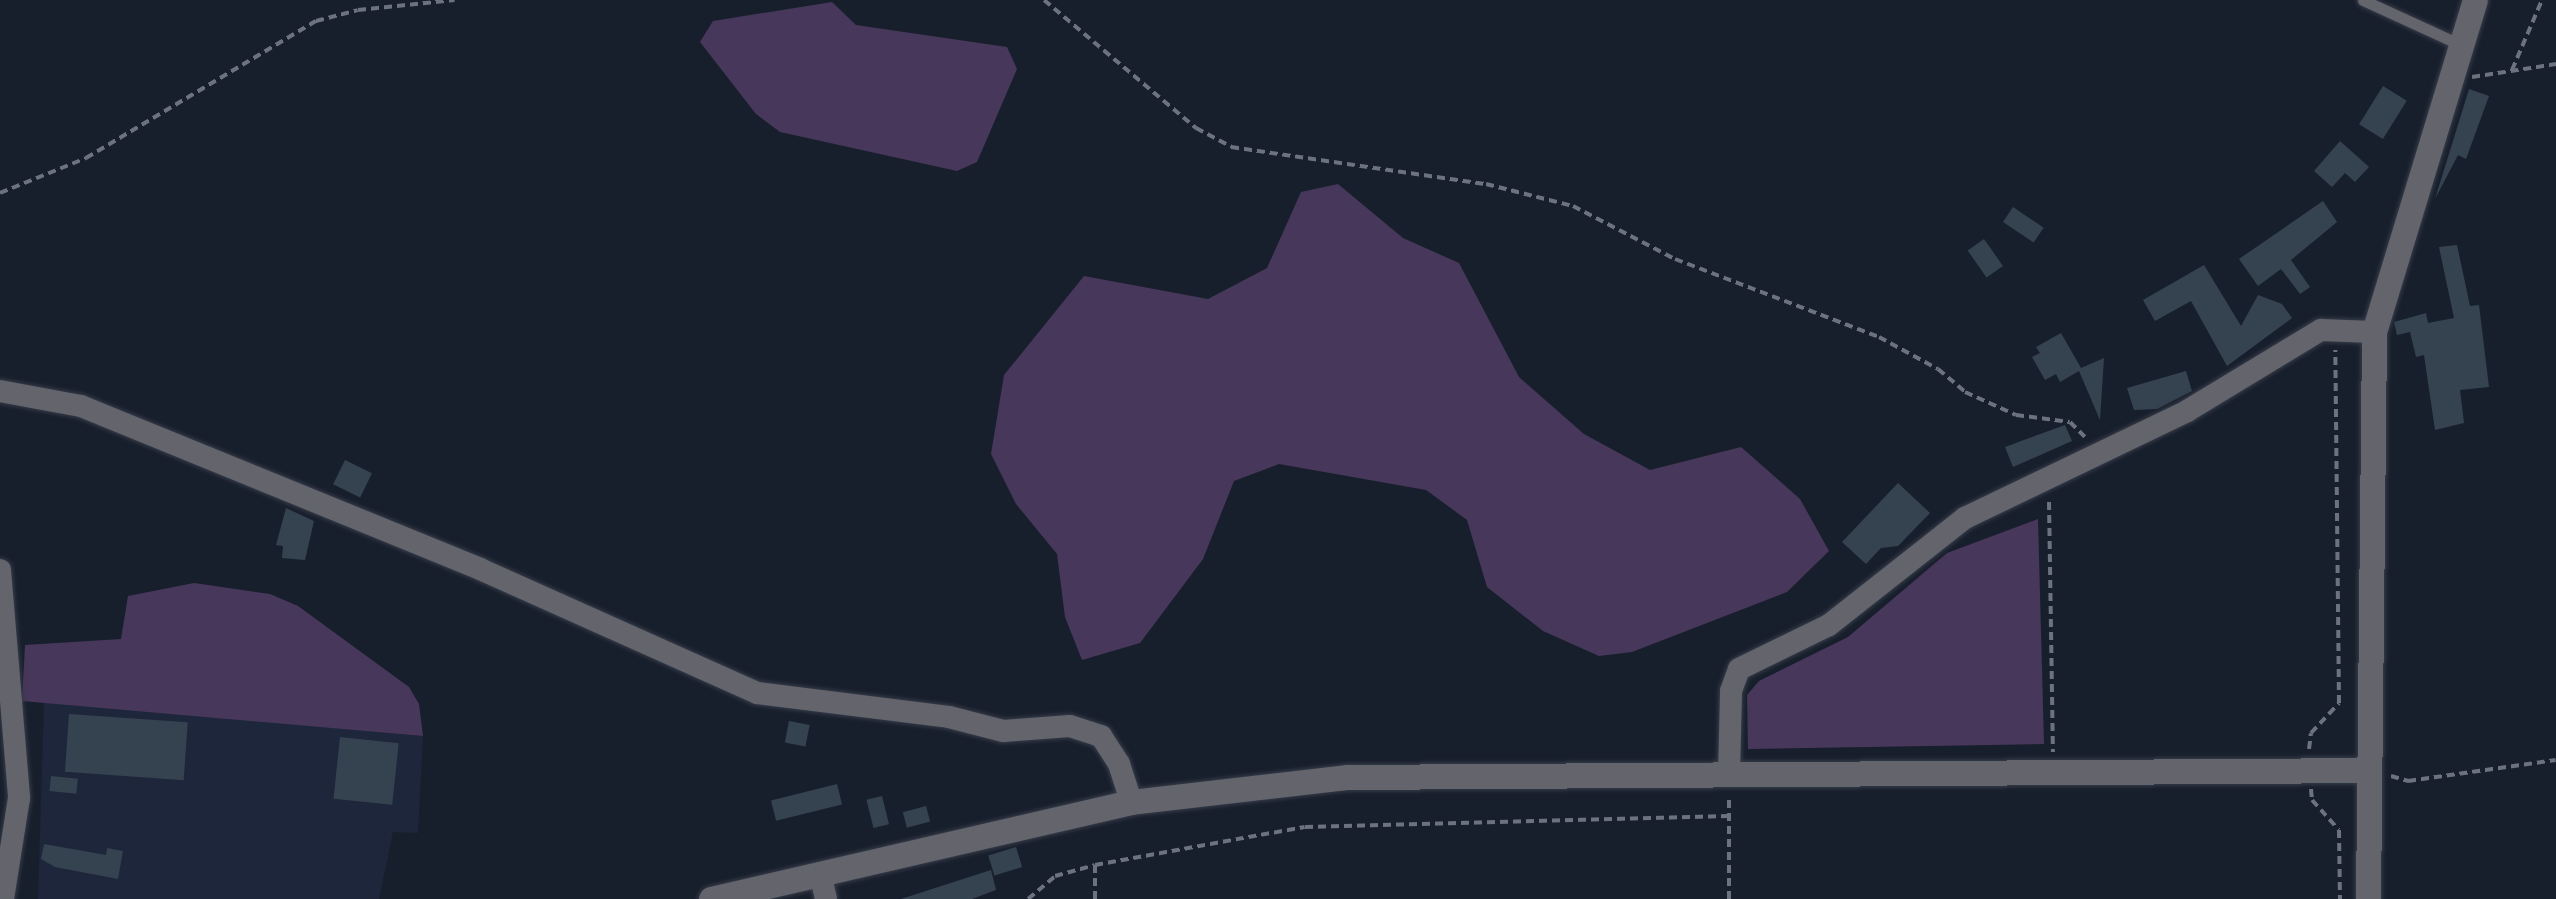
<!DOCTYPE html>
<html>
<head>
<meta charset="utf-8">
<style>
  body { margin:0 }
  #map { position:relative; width:2556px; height:899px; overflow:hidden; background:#181f2c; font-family:"IBM Plex Sans",sans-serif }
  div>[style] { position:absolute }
  .built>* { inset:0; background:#1d263a }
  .green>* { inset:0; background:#47375a }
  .building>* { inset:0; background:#354350; transform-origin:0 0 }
  .path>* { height:4px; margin-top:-2px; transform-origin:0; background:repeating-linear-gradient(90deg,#6c727e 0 8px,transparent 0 13px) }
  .roads { filter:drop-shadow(0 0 2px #363c49) drop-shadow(0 0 2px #363c49) }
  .service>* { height:11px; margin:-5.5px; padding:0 5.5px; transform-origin:5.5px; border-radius:5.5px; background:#63646c }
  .minor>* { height:22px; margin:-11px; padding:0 11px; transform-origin:11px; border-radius:11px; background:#63646c }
  .tertiary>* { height:25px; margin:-12.5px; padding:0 12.5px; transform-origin:12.5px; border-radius:12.5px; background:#63646c }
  span { translate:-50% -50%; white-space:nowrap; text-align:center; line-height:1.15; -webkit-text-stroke:8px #0f1523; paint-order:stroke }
</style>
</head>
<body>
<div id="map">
  <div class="built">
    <div style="clip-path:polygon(44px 701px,423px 736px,418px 833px,393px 832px,379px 899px,38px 899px)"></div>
  </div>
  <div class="green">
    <div style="clip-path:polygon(832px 2px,856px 25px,1007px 47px,1017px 69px,977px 162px,957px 171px,780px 132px,756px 114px,700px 42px,713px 21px)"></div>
    <div style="clip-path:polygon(1338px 184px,1403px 238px,1459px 263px,1519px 377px,1584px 434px,1650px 470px,1741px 447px,1800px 499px,1829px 551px,1787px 592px,1632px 652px,1599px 656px,1543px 631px,1487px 587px,1467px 520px,1426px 490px,1279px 464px,1234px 481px,1203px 559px,1140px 643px,1082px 660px,1065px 617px,1057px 554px,1016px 504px,991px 454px,1004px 375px,1084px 276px,1208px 299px,1267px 268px,1301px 192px)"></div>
    <div style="clip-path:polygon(2038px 519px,2044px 744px,1748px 749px,1747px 695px,1759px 681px,1848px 637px,1947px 553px)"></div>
    <div style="clip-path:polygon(194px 583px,270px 594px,298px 606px,409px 687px,419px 704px,423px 736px,22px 701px,25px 645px,121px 639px,128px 596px)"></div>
  </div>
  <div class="building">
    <div style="left:2383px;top:86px;width:28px;height:45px;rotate:32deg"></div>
    <div style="clip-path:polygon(2469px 89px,2489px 96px,2466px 159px,2458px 155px,2435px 199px)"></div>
    <div style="clip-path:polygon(2340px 141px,2369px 167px,2355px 182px,2345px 173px,2332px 187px,2314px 171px)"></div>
    <div style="clip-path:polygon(2323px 201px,2337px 222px,2291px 260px,2310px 287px,2300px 294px,2281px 269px,2258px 286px,2239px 259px)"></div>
    <div style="left:2013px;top:207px;width:37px;height:18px;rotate:34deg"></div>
    <div style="left:1984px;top:239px;width:33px;height:20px;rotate:55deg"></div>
    <div style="clip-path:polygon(2457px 245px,2470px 306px,2479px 305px,2489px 387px,2460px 390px,2464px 423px,2435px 430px,2424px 355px,2416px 357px,2410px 332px,2397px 335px,2394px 322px,2426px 313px,2428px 323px,2454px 318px,2439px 247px)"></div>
    <div style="clip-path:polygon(2204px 265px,2241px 326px,2258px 295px,2282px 304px,2292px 318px,2227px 366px,2191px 301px,2155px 321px,2143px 300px)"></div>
    <div style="clip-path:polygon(2061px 333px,2081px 368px,2104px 358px,2100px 420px,2079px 371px,2060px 382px,2056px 374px,2045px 380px,2032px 357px,2040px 353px,2036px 347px)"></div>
    <div style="clip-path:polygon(2186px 371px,2192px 391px,2157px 409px,2134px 410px,2127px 388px)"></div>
    <div style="clip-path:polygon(2065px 425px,2072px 441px,2013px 467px,2005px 447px)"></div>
    <div style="left:345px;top:460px;width:30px;height:27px;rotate:26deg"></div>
    <div style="clip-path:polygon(1898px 483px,1930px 513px,1898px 546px,1881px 548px,1866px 564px,1842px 542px)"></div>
    <div style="clip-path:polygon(286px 508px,314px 521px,305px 560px,282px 558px,283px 546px,276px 545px)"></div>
    <div style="left:69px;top:714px;width:119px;height:58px;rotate:4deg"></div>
    <div style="left:789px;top:721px;width:21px;height:22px;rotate:11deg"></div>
    <div style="left:340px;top:737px;width:59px;height:62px;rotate:6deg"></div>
    <div style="left:51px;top:776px;width:27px;height:15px;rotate:6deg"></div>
    <div style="left:837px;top:784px;width:21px;height:68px;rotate:76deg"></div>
    <div style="left:882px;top:796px;width:29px;height:16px;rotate:76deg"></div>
    <div style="left:926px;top:806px;width:16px;height:24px;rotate:75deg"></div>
    <div style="clip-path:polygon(44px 844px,106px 855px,107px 848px,123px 851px,118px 879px,55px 867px,41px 859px)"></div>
    <div style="left:1016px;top:847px;width:21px;height:29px;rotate:73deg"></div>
    <div style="clip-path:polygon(991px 870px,996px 890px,972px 899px,901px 899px)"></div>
  </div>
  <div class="path">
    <div style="left:1044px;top:0;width:199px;rotate:40.1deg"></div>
    <div style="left:1196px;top:128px;width:40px;rotate:28deg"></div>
    <div style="left:1231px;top:147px;width:258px;rotate:8.3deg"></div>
    <div style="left:1486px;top:184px;width:90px;rotate:14.2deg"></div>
    <div style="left:1573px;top:206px;width:115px;rotate:27.5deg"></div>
    <div style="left:1675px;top:259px;width:218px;rotate:20.9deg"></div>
    <div style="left:1879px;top:337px;width:67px;rotate:28.5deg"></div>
    <div style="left:1938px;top:369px;width:35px;rotate:40deg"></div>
    <div style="left:1965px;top:392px;width:56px;rotate:24.3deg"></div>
    <div style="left:2016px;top:415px;width:54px;rotate:7.4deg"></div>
    <div style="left:2070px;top:422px;width:21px;rotate:45deg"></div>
    <div style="left:2512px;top:70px;width:76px;rotate:-66.8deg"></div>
    <div style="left:2472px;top:77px;width:85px;rotate:-8.8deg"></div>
    <div style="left:0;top:193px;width:93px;rotate:-22.1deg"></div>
    <div style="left:86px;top:158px;width:268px;rotate:-30.8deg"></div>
    <div style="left:316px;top:21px;width:43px;rotate:-14.7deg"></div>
    <div style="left:358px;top:10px;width:97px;rotate:-5.9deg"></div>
    <div style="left:2049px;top:502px;width:250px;rotate:89.1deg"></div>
    <div style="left:2309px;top:749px;width:16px;rotate:-83deg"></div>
    <div style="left:2311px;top:733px;width:41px;rotate:-47deg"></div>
    <div style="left:2339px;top:703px;width:353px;rotate:-90.6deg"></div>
    <div style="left:2391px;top:776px;width:18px;rotate:16deg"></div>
    <div style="left:2408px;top:781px;width:149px;rotate:-8.1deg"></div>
    <div style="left:2311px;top:789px;width:11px;rotate:85deg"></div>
    <div style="left:2312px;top:800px;width:40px;rotate:48deg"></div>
    <div style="left:2339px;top:830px;width:69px;rotate:89.2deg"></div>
    <div style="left:1028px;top:899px;width:35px;rotate:-40deg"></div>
    <div style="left:1055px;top:876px;width:41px;rotate:-15.4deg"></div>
    <div style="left:1095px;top:899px;width:34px;rotate:-90deg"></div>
    <div style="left:1095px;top:865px;width:213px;rotate:-10.3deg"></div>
    <div style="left:1305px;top:827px;width:424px;rotate:-1.5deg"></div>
    <div style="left:1729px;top:899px;width:104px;rotate:-90deg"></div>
  </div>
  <div class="roads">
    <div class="service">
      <div style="left:2363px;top:0;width:106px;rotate:24.6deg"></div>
    </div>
    <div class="minor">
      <div style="left:0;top:391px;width:82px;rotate:10.5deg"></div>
      <div style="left:81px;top:406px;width:431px;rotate:22.2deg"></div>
      <div style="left:480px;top:569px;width:303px;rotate:24.1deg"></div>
      <div style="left:757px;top:693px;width:193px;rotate:7.1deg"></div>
      <div style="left:949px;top:717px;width:56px;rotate:14.5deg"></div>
      <div style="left:1003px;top:731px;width:67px;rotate:-4.3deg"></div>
      <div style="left:1070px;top:726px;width:33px;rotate:18deg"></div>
      <div style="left:1101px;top:736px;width:33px;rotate:57deg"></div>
      <div style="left:1119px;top:764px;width:40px;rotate:72deg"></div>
      <div style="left:0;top:570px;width:229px;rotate:85.2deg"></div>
      <div style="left:19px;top:798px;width:102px;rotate:99deg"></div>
      <div style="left:1729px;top:775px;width:84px;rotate:-88.6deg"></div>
      <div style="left:1731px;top:691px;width:23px;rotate:-70deg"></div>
      <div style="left:1739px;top:669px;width:100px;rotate:-26.1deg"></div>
      <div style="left:1829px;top:625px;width:173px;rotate:-38.2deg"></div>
      <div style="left:1965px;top:518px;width:246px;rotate:-25.7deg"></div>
      <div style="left:2187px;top:411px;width:157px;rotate:-31.2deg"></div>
      <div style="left:2321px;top:330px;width:53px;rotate:2.2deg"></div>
      <div style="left:820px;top:873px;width:27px;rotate:77deg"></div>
    </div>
    <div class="tertiary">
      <div style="left:711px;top:899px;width:431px;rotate:-13deg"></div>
      <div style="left:1131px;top:802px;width:217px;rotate:-6.6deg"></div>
      <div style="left:1347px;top:777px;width:1020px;rotate:-0.39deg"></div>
      <div style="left:2368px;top:899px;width:567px;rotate:-89.39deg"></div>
      <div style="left:2374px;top:332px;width:347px;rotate:-73.1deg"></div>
    </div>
  </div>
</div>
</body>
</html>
